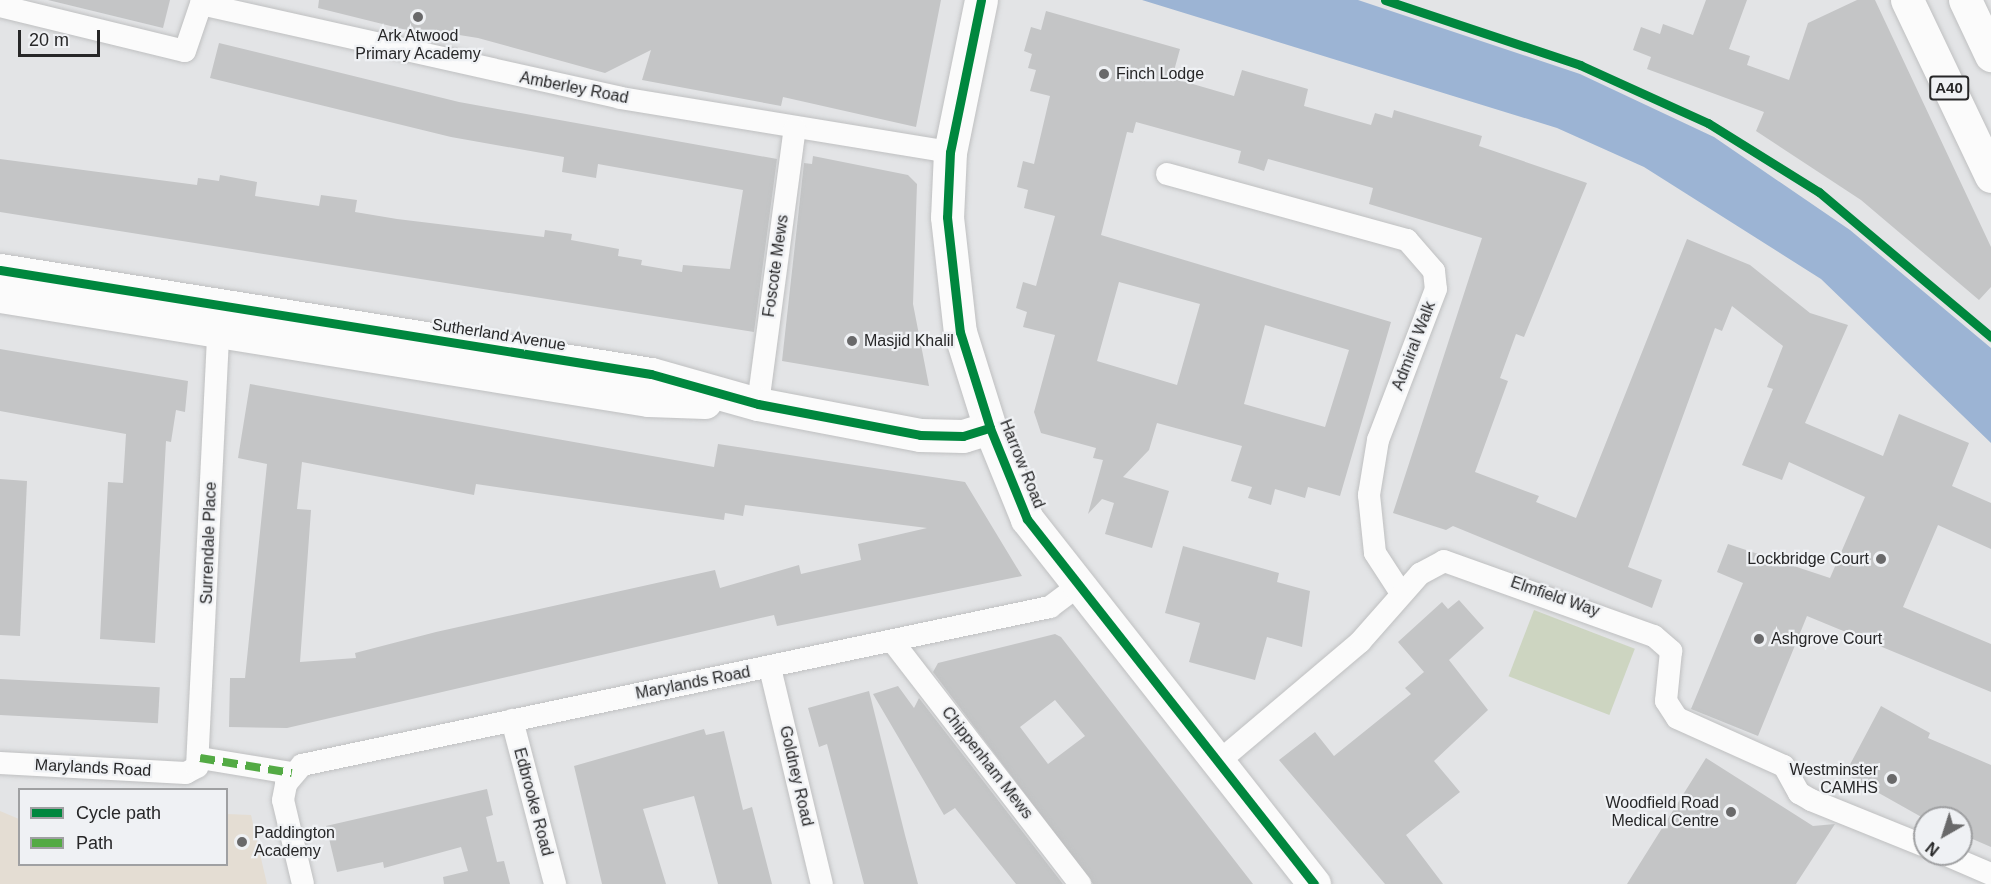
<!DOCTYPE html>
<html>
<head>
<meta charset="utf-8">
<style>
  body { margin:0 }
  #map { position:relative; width:1991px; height:884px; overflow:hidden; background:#e3e4e6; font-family:Helvetica,sans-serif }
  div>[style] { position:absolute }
  .education>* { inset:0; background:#e4ddd3 }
  .green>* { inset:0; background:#cdd5c1; transform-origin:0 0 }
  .water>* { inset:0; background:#9cb4d4 }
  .building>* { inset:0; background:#c4c5c6; transform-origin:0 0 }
  .roads { filter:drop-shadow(0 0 2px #bfc0c1) drop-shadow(0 0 2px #bfc0c1) }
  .street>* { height:22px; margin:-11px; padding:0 11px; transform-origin:11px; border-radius:11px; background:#fbfbfb }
  .secondary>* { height:33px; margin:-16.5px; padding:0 16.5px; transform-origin:16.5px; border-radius:16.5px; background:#fbfbfb }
  .primary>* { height:33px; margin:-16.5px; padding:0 16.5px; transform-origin:16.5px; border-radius:16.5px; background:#fbfbfb }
  .highway>* { height:33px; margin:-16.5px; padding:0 16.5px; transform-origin:16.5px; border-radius:16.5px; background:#fbfbfb }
  .quiet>* { height:8px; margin-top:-4px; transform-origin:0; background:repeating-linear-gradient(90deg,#53aa44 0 15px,transparent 0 23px) }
  .cycleway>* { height:9px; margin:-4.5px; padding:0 4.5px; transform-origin:4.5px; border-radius:4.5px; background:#00873e }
  .dots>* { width:16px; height:16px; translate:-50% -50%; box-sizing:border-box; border:3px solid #eff1f4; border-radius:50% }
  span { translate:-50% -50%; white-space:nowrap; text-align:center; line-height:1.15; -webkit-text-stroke:4.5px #eff1f4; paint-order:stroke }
  .shield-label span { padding:2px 4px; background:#eff1f4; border:2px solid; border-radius:4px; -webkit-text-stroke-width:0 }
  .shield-label { font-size:15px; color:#272728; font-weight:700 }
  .poi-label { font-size:16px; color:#272728 }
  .left { translate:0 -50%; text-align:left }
  .right { translate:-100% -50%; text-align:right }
  .street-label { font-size:16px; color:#272728 }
  .legend { position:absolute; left:18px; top:788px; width:210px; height:78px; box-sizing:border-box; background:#eff1f4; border:2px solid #9fa0a2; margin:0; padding:8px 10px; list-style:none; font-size:18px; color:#272728 }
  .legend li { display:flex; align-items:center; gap:12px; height:30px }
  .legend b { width:30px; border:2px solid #9fa0a2 }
  .north { position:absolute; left:1913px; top:806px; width:60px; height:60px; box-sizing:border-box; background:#eff1f4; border:2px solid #9fa0a2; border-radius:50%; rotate:219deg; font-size:16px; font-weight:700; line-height:24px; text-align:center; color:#272728 }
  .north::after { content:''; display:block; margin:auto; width:21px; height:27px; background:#69696a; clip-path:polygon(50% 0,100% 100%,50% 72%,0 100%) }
  .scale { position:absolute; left:18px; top:30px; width:82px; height:27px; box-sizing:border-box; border:3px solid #272728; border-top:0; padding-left:8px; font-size:18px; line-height:21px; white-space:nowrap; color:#272728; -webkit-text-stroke:4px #eff1f4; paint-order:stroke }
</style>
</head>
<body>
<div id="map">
  <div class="education">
    <div style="clip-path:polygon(0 811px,19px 819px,20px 864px,226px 864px,227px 814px,251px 815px,267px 884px,0 884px)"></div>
  </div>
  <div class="green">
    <div style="left:1534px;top:610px;width:108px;height:71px;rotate:21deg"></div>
  </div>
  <div class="water">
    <div style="clip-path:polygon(1142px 0,1358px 0,1580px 74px,1714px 137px,1850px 230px,1991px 348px,1991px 443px,1821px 279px,1644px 167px,1557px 128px)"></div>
  </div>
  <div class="building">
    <div style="clip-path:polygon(48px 0,170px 0,163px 28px)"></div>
    <div style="clip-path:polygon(319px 0,941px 0,916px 127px,783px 97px,781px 106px,642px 80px,651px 50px,605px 73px,478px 38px,453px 34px,451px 41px,318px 8px)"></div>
    <div style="clip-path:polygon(1706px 0,1747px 0,1729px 49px,1750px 56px,1747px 65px,1789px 80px,1808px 23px,1857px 0,1875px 0,1991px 247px,1991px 287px,1979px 300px,1861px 200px,1756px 131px,1764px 112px,1647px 69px,1651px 57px,1633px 50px,1641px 27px,1660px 34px,1663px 24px,1693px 35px)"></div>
    <div style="clip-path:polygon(evenodd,1046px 11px,1180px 49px,1172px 78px,1234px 96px,1242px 70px,1308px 89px,1304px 106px,1371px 125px,1375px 113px,1392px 118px,1394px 110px,1482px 136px,1479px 146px,1587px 183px,1524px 337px,1516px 334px,1500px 378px,1508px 381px,1475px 472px,1539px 496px,1536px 502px,1576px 518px,1687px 239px,1750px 265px,1810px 313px,1848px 325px,1805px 423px,1883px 456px,1899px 414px,1969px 443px,1952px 486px,1991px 503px,1991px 549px,1938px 525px,1903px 607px,1991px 644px,1991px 692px,1807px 616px,1758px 736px,1691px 709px,1743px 583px,1717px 572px,1728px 544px,1830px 578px,1865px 497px,1789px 462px,1782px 480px,1742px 465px,1773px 389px,1767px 387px,1783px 346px,1732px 306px,1722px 331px,1715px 328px,1628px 567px,1662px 580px,1652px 608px,1453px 526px,1446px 530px,1393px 513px,1482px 238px,1369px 204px,1373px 188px,1268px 159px,1264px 171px,1252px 167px,1238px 163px,1241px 151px,1136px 122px,1133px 133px,1127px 132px,1101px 235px,1391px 322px,1340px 496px,1308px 487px,1305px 498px,1275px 489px,1271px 505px,1248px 498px,1252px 487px,1231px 481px,1242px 446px,1157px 423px,1149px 450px,1123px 477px,1169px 491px,1152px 548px,1105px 534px,1114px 503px,1102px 499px,1088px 514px,1103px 460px,1093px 458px,1096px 448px,1041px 433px,1034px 412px,1055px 335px,1023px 327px,1027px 312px,1016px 308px,1023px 282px,1036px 286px,1055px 216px,1024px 208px,1028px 190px,1017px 187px,1023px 161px,1034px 164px,1050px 96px,1030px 91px,1036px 70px,1028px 68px,1032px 54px,1024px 51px,1031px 27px,1041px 30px,1046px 11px,1119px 282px,1200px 304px,1177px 385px,1097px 361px,1119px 282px,1046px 11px,1265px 325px,1349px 350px,1325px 427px,1244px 404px,1265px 325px)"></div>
    <div style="clip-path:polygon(219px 43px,459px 102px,777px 159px,754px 332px,0 212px,0 159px,197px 185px,198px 178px,219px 181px,220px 175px,257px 182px,255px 196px,319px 206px,321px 195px,357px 200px,355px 212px,397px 219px,544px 237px,545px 230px,572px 234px,571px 240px,619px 249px,618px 256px,642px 260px,641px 265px,682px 272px,683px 265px,730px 269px,743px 190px,598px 164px,596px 178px,562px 172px,564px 157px,451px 137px,210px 78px)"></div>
    <div style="clip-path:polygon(813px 156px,908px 175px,917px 184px,913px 304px,929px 386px,782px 361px,804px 163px,812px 164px)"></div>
    <div style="clip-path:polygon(0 349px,188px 381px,185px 412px,176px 410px,171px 442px,166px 441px,155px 643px,100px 639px,108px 482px,123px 483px,126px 434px,0 411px)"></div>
    <div style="clip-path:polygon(evenodd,250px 384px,714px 467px,718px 444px,965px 482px,1022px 576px,777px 626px,774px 615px,287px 728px,229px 727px,230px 678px,245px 678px,267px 464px,238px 458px,250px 384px,302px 462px,474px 495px,476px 484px,724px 520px,725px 513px,743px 516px,745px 505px,927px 528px,858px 544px,861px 560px,801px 574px,799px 565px,720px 588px,715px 570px,436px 632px,355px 653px,356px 658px,300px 662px,311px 510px,297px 509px,302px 462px)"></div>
    <div style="clip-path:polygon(0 479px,27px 481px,20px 636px,0 635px)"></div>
    <div style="clip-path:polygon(1183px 546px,1279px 573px,1277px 582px,1310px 591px,1302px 647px,1267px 637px,1255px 680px,1189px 662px,1200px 623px,1165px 613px)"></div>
    <div style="clip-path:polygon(1459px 600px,1484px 628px,1449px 660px,1488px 710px,1434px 761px,1460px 792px,1406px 835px,1443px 884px,1385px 884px,1279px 760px,1315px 732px,1334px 756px,1411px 694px,1405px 688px,1424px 672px,1398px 642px,1442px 602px,1448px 609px)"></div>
    <div style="clip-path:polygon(evenodd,1055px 634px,1061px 637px,1253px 884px,1093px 884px,933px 672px,938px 663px,1055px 634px,1055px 700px,1085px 736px,1048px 764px,1020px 727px,1055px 700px)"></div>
    <div style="left:0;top:679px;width:160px;height:36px;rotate:3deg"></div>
    <div style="clip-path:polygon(898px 686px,914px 708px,919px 698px,1063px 884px,1016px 884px,955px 808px,944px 815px,873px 694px)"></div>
    <div style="clip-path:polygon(869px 691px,905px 835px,918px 884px,864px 884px,827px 744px,819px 747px,808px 708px)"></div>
    <div style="clip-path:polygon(1881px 706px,1930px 733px,1928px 738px,1991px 765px,1991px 847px,1961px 834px,1961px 818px,1925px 819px,1845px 774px)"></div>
    <div style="clip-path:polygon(704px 729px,706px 735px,724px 731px,743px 810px,752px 807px,772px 884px,718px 884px,694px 796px,643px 809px,666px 884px,602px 884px,574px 766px)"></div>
    <div style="clip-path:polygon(1706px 758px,1813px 826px,1835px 824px,1796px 884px,1627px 884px)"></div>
    <div style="clip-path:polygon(487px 789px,493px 815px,486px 817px,497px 862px,504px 861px,510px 884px,444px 884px,443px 877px,468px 871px,461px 847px,384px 868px,383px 862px,337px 872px,326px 826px)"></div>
  </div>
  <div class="roads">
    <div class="street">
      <div style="left:201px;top:4px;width:429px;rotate:12.6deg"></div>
      <div style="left:620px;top:98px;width:334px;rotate:9.3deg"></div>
      <div style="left:0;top:6px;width:190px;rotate:13.7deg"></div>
      <div style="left:185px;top:51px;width:50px;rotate:-71.2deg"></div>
      <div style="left:1167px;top:174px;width:249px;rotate:15.4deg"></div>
      <div style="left:1407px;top:240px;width:41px;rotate:48.9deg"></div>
      <div style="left:1434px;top:271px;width:18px;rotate:84deg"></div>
      <div style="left:1436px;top:289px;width:162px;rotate:111deg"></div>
      <div style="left:1378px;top:440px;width:56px;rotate:99.3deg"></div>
      <div style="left:1369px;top:495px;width:58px;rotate:84.1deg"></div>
      <div style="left:1375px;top:553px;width:48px;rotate:57deg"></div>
      <div style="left:758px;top:404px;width:278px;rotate:-82.4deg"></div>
      <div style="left:893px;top:642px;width:306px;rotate:52.3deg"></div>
      <div style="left:770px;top:668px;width:222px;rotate:76.5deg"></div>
      <div style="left:512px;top:720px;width:170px;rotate:75.3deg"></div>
      <div style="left:200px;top:758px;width:93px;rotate:9.3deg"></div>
      <div style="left:0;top:763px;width:186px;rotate:3.1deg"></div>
      <div style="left:186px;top:773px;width:13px;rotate:-29deg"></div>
      <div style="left:197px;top:767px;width:451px;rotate:-87.2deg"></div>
      <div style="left:1217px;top:763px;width:187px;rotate:-40.2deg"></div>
      <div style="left:1360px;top:642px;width:91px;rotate:-48.6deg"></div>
      <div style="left:1420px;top:574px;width:27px;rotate:-28deg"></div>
      <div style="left:1444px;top:561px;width:223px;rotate:19.7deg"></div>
      <div style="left:1654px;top:636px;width:23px;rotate:41deg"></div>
      <div style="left:1671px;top:651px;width:50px;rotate:95.7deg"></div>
      <div style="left:1666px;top:701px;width:20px;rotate:57deg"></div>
      <div style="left:1677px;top:718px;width:117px;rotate:24.2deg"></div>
      <div style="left:1784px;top:766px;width:31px;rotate:61deg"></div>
      <div style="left:1799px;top:793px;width:14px;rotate:30deg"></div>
      <div style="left:1811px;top:800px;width:123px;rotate:22deg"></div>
      <div style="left:1944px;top:854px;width:51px;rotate:23.1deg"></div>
      <div style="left:303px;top:884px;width:86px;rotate:-103.4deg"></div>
      <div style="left:283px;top:800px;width:16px;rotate:-79deg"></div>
      <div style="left:286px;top:784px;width:25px;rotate:-50deg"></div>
      <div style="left:302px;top:765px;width:765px;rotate:-11.93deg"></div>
      <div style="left:1050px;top:607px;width:34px;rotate:-37deg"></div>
    </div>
    <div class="secondary">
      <div style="left:0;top:270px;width:659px;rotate:9.08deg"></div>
      <div style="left:651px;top:374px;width:111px;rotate:15.7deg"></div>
      <div style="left:758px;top:404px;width:165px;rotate:10.8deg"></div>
      <div style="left:920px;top:435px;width:43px;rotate:1.3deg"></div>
      <div style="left:963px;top:436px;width:28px;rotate:-17deg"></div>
      <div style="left:0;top:296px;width:656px;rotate:9.12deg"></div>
      <div style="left:648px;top:400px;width:57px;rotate:2deg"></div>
    </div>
    <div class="primary">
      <div style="left:981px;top:0;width:155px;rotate:101.5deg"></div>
      <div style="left:950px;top:152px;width:65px;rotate:92.6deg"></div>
      <div style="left:947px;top:217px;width:116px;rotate:83.6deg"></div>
      <div style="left:960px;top:332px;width:101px;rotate:72.6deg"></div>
      <div style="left:990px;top:428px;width:98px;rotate:67.9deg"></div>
      <div style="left:1027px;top:519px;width:464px;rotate:51.8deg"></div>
    </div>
    <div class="highway">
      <div style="left:1907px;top:0;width:195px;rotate:64.5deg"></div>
      <div style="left:1965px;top:0;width:61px;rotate:64.7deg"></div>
    </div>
  </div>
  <div class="quiet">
    <div style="left:200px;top:758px;width:93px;rotate:9.3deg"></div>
  </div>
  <div class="cycleway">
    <div style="left:981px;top:0;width:155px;rotate:101.5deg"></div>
    <div style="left:950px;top:152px;width:65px;rotate:92.6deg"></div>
    <div style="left:947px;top:217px;width:116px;rotate:83.6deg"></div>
    <div style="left:960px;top:332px;width:101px;rotate:72.6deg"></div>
    <div style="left:990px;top:428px;width:98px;rotate:67.9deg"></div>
    <div style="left:1027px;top:519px;width:464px;rotate:51.8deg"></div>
    <div style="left:1385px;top:0;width:206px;rotate:18.4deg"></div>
    <div style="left:1580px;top:65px;width:141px;rotate:24.4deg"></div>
    <div style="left:1708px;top:123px;width:131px;rotate:31.9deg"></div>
    <div style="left:1819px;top:192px;width:225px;rotate:40.1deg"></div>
    <div style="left:0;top:270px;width:659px;rotate:9.08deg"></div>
    <div style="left:651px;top:374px;width:111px;rotate:15.7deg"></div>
    <div style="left:758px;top:404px;width:165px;rotate:10.8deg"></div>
    <div style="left:920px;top:435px;width:43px;rotate:1.3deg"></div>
    <div style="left:963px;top:436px;width:28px;rotate:-17deg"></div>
  </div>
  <div class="dots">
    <div style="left:418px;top:17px;background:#69696a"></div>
    <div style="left:1104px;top:74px;background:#69696a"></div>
    <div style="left:852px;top:341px;background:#69696a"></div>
    <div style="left:1881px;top:559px;background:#69696a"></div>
    <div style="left:1759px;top:639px;background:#69696a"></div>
    <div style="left:1892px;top:779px;background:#69696a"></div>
    <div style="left:1731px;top:812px;background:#69696a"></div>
    <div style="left:242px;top:842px;background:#69696a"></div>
  </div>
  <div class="shield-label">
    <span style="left:1949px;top:88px">A40</span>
  </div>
  <div class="poi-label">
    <span style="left:418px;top:45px">Ark Atwood<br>Primary Academy</span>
    <span class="left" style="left:1116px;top:74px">Finch Lodge</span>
    <span class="left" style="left:864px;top:341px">Masjid Khalil</span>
    <span class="right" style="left:1869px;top:559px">Lockbridge Court</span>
    <span class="left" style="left:1771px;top:639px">Ashgrove Court</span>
    <span class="right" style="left:1878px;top:779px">Westminster<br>CAMHS</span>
    <span class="right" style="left:1719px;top:812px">Woodfield Road<br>Medical Centre</span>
    <span class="left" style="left:254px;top:842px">Paddington<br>Academy</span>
  </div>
  <div class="street-label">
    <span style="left:574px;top:88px;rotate:11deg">Amberley Road</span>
    <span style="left:776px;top:266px;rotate:-82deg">Foscote Mews</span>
    <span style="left:499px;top:335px;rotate:9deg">Sutherland Avenue</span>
    <span style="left:1414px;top:346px;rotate:-69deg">Admiral Walk</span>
    <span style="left:1022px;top:464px;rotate:68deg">Harrow Road</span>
    <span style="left:209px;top:543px;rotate:-88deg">Surrendale Place</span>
    <span style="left:1555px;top:597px;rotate:19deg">Elmfield Way</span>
    <span style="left:693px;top:683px;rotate:-11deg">Marylands Road</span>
    <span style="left:987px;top:763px;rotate:52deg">Chippenham Mews</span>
    <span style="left:93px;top:768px;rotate:3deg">Marylands Road</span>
    <span style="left:796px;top:776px;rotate:77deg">Goldney Road</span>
    <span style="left:533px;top:802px;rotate:75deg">Edbrooke Road</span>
  </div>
  <ul class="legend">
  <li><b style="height:8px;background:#00873e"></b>Cycle path</li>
  <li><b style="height:8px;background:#53aa44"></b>Path</li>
  </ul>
  <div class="north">N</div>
  <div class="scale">20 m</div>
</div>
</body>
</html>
